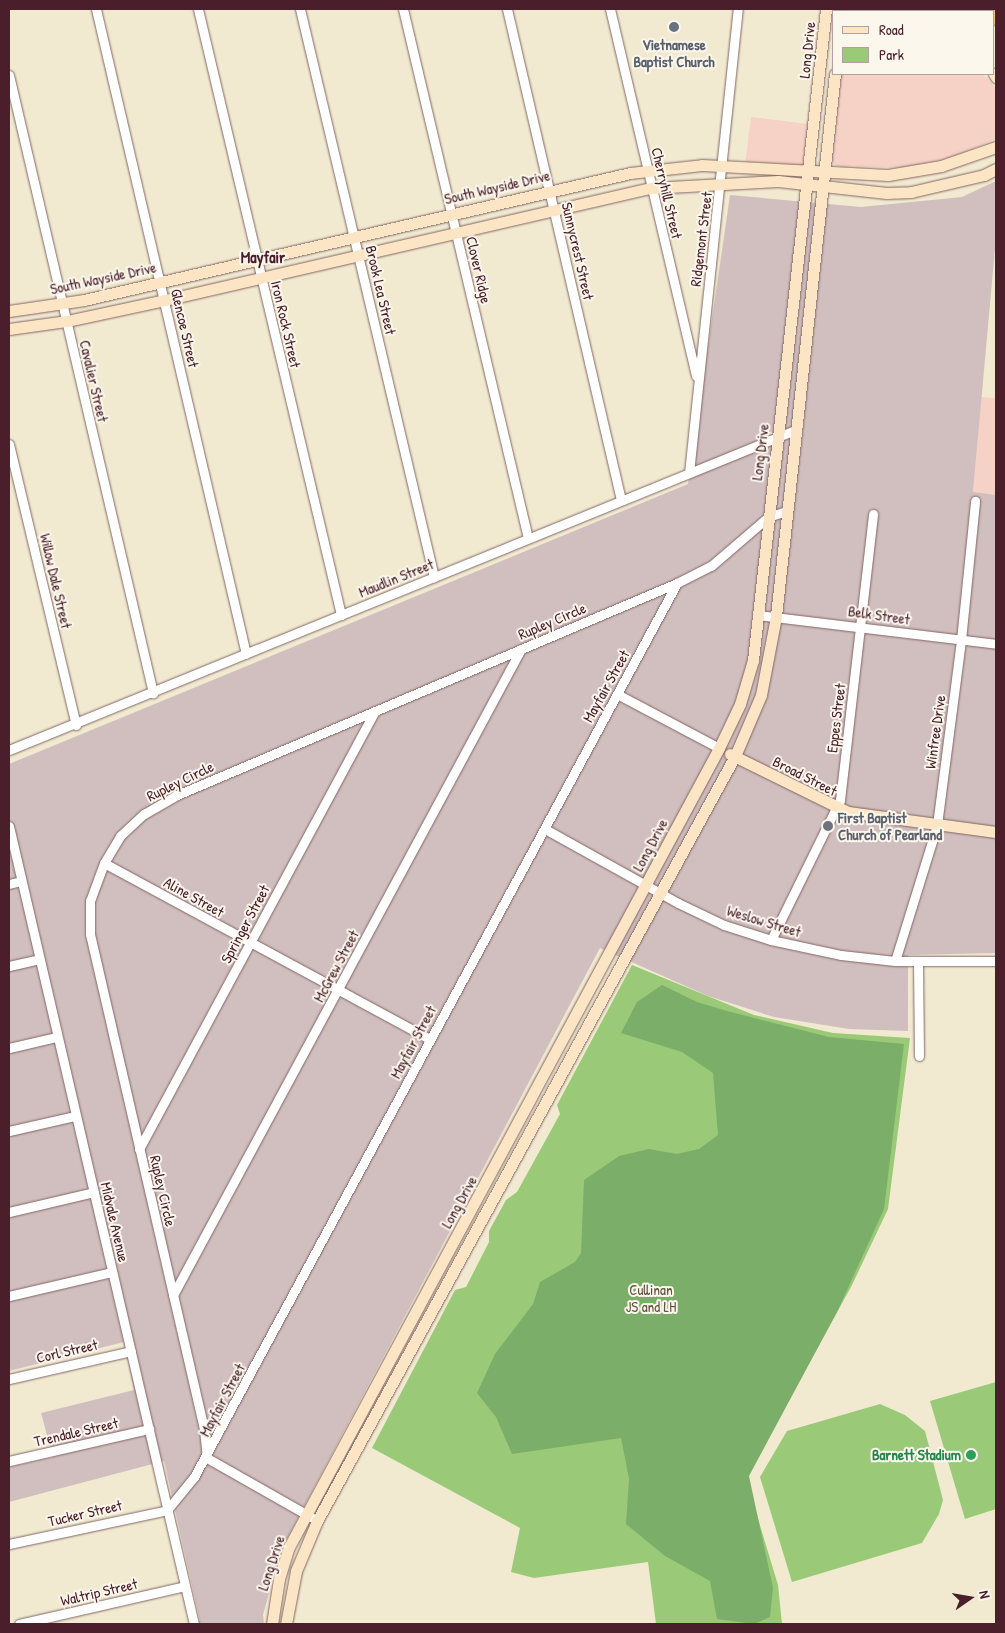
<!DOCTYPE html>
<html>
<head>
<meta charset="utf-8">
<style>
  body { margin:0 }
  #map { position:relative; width:1005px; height:1633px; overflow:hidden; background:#f1ead1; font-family:"Patrick Hand",sans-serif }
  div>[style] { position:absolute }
  .built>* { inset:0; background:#f6d1c5; transform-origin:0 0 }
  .industrial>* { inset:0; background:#d1bfbf }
  .green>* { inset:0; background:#9aca78 }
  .forest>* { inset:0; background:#7bae68 }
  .roads { filter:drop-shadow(0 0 1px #846665) drop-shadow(0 0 1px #846665) }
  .street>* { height:9px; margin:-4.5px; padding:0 4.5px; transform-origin:4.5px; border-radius:4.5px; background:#fff }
  .secondary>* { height:11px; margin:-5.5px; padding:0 5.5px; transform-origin:5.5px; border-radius:5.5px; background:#fce5c4 }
  .highway>* { height:15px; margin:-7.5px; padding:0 7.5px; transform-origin:7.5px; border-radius:7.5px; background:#f8bf6c }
  .dots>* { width:14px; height:14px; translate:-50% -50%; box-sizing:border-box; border:2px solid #fbf7ec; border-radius:50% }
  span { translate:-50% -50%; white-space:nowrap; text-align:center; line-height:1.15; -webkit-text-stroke:4px #fbf7ec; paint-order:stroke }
  .worship-label { font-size:15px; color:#5b616d; font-weight:700 }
  .left { translate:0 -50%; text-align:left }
  .street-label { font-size:15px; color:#4a1f2b }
  .park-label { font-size:15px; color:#625242 }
  .leisure-label { font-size:15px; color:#27864d; font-weight:700 }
  .right { translate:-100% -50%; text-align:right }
  .neighbourhood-label { font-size:16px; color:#4a1f2b; font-weight:700 }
  .frame { position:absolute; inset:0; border:10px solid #4a1f2b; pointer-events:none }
  .legend { position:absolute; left:832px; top:10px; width:162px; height:65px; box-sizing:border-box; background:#fbf7ec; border:1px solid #b4a19f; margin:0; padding:6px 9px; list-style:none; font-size:15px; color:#4a1f2b }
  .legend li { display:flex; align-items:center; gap:10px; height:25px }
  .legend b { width:25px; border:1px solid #b4a19f }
  .north { position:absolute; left:945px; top:1573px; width:50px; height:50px; -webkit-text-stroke:4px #fbf7ec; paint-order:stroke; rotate:77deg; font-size:14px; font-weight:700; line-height:20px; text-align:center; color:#4a1f2b }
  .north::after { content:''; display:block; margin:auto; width:18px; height:22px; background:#4a1f2b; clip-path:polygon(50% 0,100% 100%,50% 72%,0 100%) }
</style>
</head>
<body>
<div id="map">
  <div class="built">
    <div style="clip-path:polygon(862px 9px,926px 9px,928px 11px,851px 11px)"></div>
    <div style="clip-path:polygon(839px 74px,983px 74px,996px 89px,996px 139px,947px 160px,905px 168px,836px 166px,830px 159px)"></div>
    <div style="left:751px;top:117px;width:59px;height:44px;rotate:7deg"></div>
    <div style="clip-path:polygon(981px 397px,996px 398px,996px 495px,973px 493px)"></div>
  </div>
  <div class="industrial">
    <div style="clip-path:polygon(996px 181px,996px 238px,973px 492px,996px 495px,996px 953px,908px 955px,908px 1031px,849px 1029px,774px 1017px,708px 996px,600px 948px,281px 1550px,263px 1615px,264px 1624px,186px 1624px,200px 1621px,164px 1461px,9px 1502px,9px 1467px,53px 1457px,41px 1413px,134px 1390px,124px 1342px,9px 1371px,9px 764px,688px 484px,730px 195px,861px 207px,962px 197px)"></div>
  </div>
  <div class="green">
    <div style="clip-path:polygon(632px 965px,754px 1015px,833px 1033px,910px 1038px,888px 1209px,852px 1285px,746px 1479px,778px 1585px,782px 1624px,656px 1624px,648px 1562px,534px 1578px,511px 1572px,520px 1528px,372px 1448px,455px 1290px,466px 1287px,489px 1242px,489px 1231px,506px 1200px,517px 1192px,560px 1114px,557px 1105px)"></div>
    <div style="clip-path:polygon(996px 1382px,996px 1509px,965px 1519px,930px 1401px)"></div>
    <div style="clip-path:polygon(880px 1404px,905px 1415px,925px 1431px,943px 1500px,939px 1514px,922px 1543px,792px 1582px,760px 1477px,787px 1431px)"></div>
  </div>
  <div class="forest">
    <div style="clip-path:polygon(662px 985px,697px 1002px,727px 1011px,829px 1037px,904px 1044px,884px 1209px,838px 1310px,749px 1476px,773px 1588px,770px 1617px,754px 1624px,717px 1619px,710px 1581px,665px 1556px,626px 1524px,629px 1479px,621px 1438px,512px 1454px,496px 1417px,477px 1393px,495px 1354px,533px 1304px,540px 1282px,575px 1262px,581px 1253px,584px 1180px,619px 1156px,649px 1149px,677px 1154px,699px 1149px,718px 1135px,713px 1073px,682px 1052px,621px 1033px,637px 1002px)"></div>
  </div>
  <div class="roads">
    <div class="street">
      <div style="left:96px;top:9px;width:662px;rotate:76.91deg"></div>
      <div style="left:198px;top:9px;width:623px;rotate:76.72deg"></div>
      <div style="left:300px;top:9px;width:584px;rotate:76.73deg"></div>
      <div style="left:403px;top:9px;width:544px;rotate:76.71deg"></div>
      <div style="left:507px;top:9px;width:504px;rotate:76.93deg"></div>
      <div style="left:610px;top:9px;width:377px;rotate:76.8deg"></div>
      <div style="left:9px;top:75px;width:635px;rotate:76.88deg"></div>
      <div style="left:9px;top:444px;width:289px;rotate:76.6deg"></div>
      <div style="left:689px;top:473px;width:467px;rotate:-84deg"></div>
      <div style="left:758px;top:615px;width:240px;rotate:6.9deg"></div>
      <div style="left:617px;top:694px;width:115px;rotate:27.9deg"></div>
      <div style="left:9px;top:750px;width:849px;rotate:-22.15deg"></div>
      <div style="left:9px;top:826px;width:819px;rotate:76.95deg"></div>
      <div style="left:545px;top:829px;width:152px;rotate:29.1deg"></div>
      <div style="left:678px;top:903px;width:51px;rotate:25.6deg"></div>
      <div style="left:724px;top:925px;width:49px;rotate:17.7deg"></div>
      <div style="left:771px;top:940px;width:72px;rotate:12.1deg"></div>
      <div style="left:841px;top:955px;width:54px;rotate:6.3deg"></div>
      <div style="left:895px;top:961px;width:101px"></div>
      <div style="left:104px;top:863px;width:370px;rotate:28.4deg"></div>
      <div style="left:9px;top:884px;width:12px;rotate:-14deg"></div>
      <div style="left:771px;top:940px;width:156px;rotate:-63.8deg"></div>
      <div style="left:840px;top:800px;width:288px;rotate:-83.4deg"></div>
      <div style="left:895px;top:961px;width:142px;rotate:-72.8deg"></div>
      <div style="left:937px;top:825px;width:187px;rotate:-82.6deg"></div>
      <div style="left:961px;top:640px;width:140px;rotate:-84.2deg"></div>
      <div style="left:918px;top:962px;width:94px;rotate:89.4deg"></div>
      <div style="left:9px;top:966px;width:31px;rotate:-13deg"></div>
      <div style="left:9px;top:1048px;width:48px;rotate:-13.2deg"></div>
      <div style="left:9px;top:1131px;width:68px;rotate:-12.8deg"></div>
      <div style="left:139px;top:1149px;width:496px;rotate:-61.7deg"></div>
      <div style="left:9px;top:1212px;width:87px;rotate:-13.2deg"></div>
      <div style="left:173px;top:1295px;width:734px;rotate:-61.69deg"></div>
      <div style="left:9px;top:1296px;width:106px;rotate:-13.1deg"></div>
      <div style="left:9px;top:1379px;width:125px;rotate:-12.9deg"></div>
      <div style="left:9px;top:1461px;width:144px;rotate:-12.9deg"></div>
      <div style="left:311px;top:1517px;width:120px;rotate:-150.4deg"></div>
      <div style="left:207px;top:1458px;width:29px;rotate:-96deg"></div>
      <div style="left:204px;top:1429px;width:508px;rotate:-102.97deg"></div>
      <div style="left:90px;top:934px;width:33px;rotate:-90deg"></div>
      <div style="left:90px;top:901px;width:40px;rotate:-69.8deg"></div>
      <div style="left:104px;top:863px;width:31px;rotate:-59deg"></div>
      <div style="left:120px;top:836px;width:33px;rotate:-43deg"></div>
      <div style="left:144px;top:814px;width:38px;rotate:-30deg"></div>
      <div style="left:177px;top:795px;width:543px;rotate:-22.98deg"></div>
      <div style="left:677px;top:583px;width:38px;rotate:-27deg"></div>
      <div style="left:711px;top:566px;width:75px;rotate:-40.7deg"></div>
      <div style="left:768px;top:517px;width:20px;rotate:-18deg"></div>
      <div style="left:9px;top:1544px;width:162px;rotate:-12.1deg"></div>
      <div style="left:167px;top:1510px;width:43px;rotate:-50.7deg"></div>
      <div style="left:194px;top:1477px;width:1016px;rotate:-61.62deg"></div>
      <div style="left:19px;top:1624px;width:170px;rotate:-12.9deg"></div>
    </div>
    <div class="secondary">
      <div style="left:938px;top:9px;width:3px;rotate:45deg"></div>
      <div style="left:842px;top:11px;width:2px;rotate:-90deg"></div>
      <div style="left:994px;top:74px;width:4px;rotate:56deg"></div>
      <div style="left:9px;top:311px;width:76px;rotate:-8.3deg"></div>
      <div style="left:84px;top:300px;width:561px;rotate:-13.09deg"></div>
      <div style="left:630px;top:173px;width:72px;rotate:-6.3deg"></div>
      <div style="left:702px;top:165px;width:186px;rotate:3.1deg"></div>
      <div style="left:888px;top:175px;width:54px;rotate:-9.6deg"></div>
      <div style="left:941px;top:166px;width:58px;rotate:-19.1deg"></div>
      <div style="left:9px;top:329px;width:59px;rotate:-7.9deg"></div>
      <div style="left:67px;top:321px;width:100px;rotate:-12.1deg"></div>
      <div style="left:165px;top:300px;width:499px;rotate:-13deg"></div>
      <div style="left:651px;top:188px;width:127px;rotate:-3.2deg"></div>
      <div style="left:778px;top:181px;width:109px;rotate:6.3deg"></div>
      <div style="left:886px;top:193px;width:25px;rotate:-2deg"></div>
      <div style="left:911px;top:192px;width:75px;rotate:-13.1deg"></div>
      <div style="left:984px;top:175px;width:13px;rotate:-27deg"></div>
      <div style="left:730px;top:754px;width:131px;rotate:26.2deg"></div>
      <div style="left:848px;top:812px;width:149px;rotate:7.7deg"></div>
      <div style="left:272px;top:1624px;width:46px;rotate:-81.2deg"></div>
      <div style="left:279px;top:1579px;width:34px;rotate:-73deg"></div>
      <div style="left:289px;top:1547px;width:907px;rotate:-61.71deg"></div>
      <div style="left:719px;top:748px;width:49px;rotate:-64.5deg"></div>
      <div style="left:740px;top:704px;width:46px;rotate:-73.5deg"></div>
      <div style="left:753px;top:660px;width:655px;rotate:-83.6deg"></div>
      <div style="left:286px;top:1624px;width:54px;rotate:-79.3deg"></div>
      <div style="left:296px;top:1571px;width:54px;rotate:-67.2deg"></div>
      <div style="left:317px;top:1521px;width:872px;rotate:-61.35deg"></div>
      <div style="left:735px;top:756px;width:66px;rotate:-66.9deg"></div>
      <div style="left:761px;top:695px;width:80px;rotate:-79.2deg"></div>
      <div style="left:776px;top:616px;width:545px;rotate:-83.79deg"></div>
    </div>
    <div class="highway">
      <div style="left:994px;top:14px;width:4px;rotate:56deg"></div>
    </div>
  </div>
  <div class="dots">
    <div style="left:674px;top:27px;background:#6b7280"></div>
    <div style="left:828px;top:826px;background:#6b7280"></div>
    <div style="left:971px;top:1455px;background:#2e9e5b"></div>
  </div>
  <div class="worship-label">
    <span style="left:674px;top:53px">Vietnamese<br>Baptist Church</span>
    <span class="left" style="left:838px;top:826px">First Baptist<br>Church of Pearland</span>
  </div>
  <div class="street-label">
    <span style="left:807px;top:50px;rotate:-84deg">Long Drive</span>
    <span style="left:497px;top:187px;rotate:-13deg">South Wayside Drive</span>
    <span style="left:667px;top:193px;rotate:77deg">Cherryhill Street</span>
    <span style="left:701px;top:239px;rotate:-83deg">Ridgemont Street</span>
    <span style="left:578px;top:251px;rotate:77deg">Sunnycrest Street</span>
    <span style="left:479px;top:270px;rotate:77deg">Clover Ridge</span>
    <span style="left:103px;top:278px;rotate:-12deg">South Wayside Drive</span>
    <span style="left:381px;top:290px;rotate:77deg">Brook Lea Street</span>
    <span style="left:286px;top:324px;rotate:77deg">Iron Rock Street</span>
    <span style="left:185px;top:328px;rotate:77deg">Glencoe Street</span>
    <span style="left:94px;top:381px;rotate:77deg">Cavalier Street</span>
    <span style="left:760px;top:452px;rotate:-83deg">Long Drive</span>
    <span style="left:396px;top:578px;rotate:-22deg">Maudlin Street</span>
    <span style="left:56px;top:581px;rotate:77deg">Willow Dale Street</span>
    <span style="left:879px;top:615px;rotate:8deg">Belk Street</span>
    <span style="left:552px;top:621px;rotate:-23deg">Rupley Circle</span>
    <span style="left:606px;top:686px;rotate:-61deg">Mayfair Street</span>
    <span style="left:836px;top:718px;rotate:-83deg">Eppes Street</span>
    <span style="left:935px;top:732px;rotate:-82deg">Winfree Drive</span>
    <span style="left:805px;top:776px;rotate:27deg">Broad Street</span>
    <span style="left:180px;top:781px;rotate:-26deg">Rupley Circle</span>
    <span style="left:650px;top:845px;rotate:-62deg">Long Drive</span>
    <span style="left:194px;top:897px;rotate:29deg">Aline Street</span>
    <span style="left:764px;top:921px;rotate:17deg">Weslow Street</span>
    <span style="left:245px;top:924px;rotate:-62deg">Springer Street</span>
    <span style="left:336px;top:966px;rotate:-62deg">McGrew Street</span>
    <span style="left:413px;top:1042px;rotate:-62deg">Mayfair Street</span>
    <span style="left:163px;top:1191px;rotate:77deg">Rupley Circle</span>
    <span style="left:459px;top:1202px;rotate:-61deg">Long Drive</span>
    <span style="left:115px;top:1222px;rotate:77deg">Midvale Avenue</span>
    <span style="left:67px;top:1351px;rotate:-13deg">Corl Street</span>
    <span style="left:222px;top:1400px;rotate:-62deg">Mayfair Street</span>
    <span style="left:76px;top:1432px;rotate:-13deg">Trendale Street</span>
    <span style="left:85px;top:1513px;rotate:-13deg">Tucker Street</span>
    <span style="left:271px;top:1563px;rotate:-72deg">Long Drive</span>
    <span style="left:99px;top:1592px;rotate:-13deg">Waltrip Street</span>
  </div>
  <div class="park-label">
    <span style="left:651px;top:1298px">Cullinan<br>JS and LH</span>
  </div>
  <div class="leisure-label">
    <span class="right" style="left:961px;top:1455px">Barnett Stadium</span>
  </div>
  <div class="neighbourhood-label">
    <span style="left:263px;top:257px">Mayfair</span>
  </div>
  <div class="frame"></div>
  <ul class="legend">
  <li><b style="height:6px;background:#fce5c4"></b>Road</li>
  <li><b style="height:14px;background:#9aca78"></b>Park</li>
  </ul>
  <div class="north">N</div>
</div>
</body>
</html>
